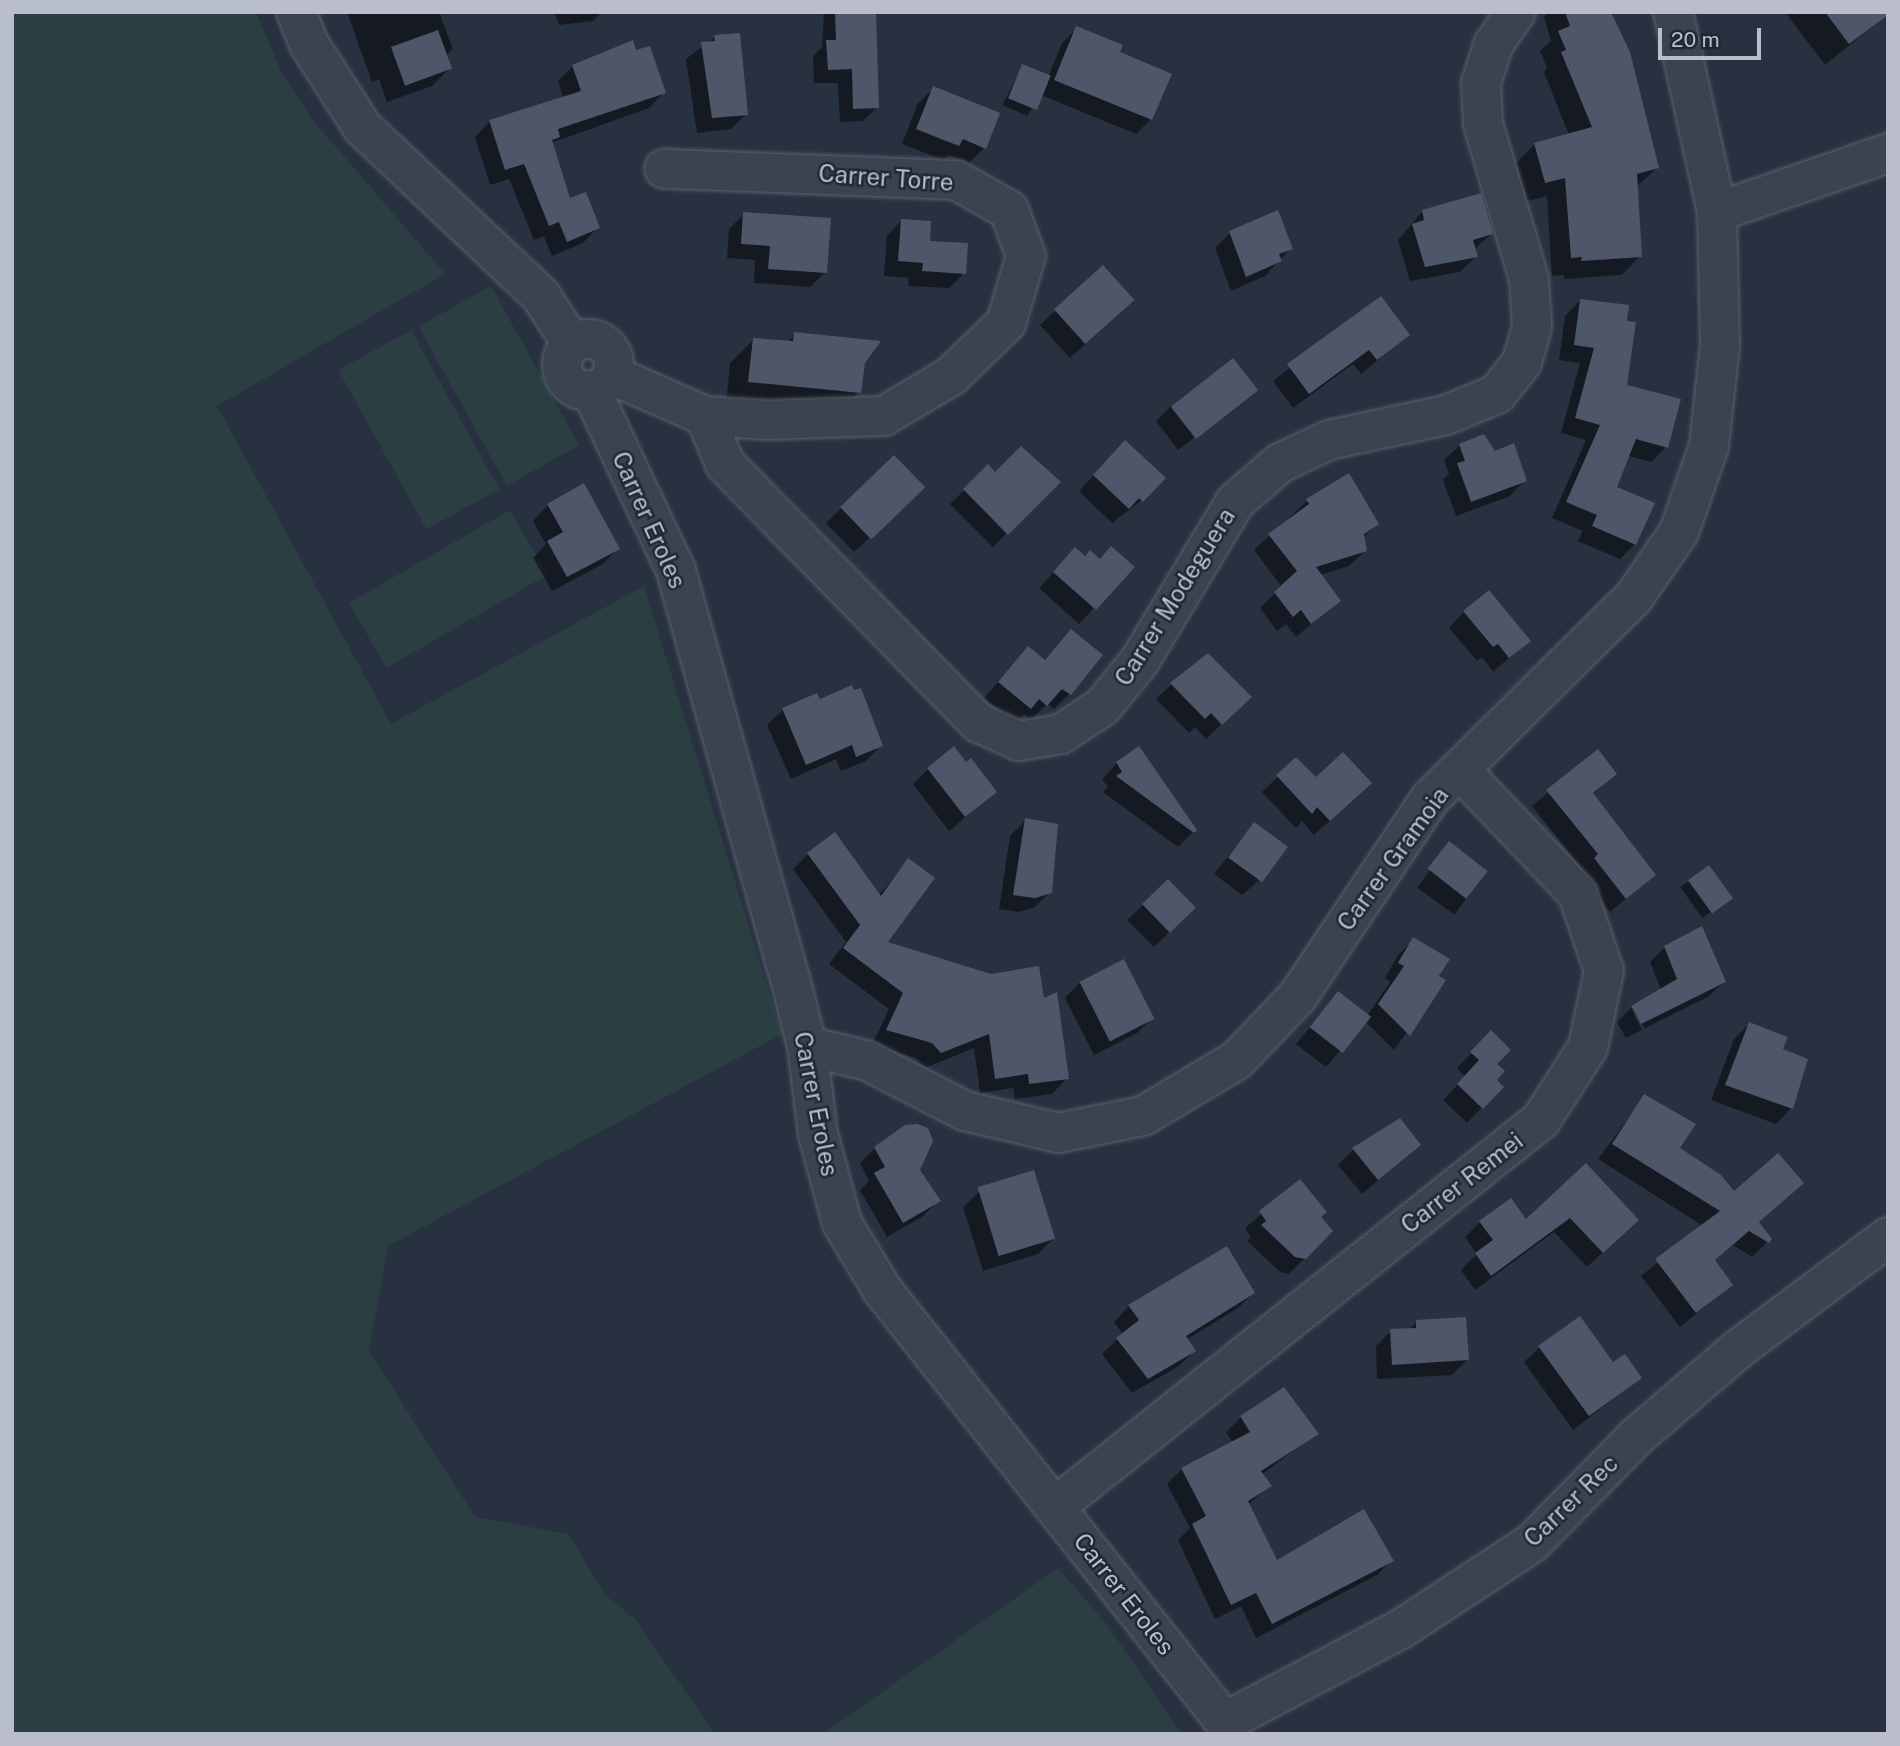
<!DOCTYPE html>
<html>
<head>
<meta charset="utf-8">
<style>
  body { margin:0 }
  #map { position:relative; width:1900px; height:1746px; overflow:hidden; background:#283140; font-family:"Public Sans",sans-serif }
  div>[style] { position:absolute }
  .green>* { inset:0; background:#2b3f42; transform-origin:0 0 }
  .shadow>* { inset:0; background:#0007; transform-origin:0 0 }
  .building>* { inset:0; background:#4e5769; transform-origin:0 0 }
  .roads { filter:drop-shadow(0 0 2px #5a616d) drop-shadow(0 0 2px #5a616d) }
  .minor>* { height:38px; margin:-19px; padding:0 19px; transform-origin:19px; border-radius:19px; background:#3c4350 }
  .minor>.ring { margin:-19px; padding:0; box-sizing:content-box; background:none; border:38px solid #3c4350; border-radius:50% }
  span { translate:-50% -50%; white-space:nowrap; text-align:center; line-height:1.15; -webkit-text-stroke:5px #212835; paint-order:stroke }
  .street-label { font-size:24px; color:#b9beca }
  .frame { position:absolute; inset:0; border:14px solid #b9beca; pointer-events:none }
  .scale { position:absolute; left:1658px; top:28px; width:103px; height:32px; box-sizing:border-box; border:4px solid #b9beca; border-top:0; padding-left:9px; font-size:21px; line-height:24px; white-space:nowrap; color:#b9beca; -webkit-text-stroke:5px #212835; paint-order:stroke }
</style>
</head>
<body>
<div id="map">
  <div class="green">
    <div style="clip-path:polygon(12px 12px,256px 12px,280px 69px,312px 119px,445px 274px,217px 406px,391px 724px,644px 586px,782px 1034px,388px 1246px,369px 1351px,475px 1517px,569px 1534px,604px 1594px,635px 1619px,715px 1734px,12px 1734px)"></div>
    <div style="left:491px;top:286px;width:182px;height:83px;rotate:61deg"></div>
    <div style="left:411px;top:330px;width:182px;height:83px;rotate:61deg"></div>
    <div style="left:510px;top:510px;width:75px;height:186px;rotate:60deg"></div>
    <div style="clip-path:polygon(1058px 1568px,1105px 1622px,1182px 1734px,823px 1734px)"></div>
  </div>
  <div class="shadow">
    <div style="clip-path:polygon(347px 12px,439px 12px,453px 49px,445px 56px,450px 68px,432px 86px,387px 102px,379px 79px,372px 82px)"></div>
    <div style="clip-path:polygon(554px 12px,602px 12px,593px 21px,559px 25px)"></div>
    <div style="clip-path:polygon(824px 12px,874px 12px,877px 107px,863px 121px,840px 122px,838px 83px,814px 83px,813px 56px,822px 47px)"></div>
    <div style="clip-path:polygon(1549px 12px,1615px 12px,1611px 17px,1657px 168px,1636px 187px,1640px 256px,1622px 275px,1564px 279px,1564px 275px,1552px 276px,1547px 196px,1527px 201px,1516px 163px,1535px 144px,1569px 135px,1544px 72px,1547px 68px,1540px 51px,1551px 41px,1544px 17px)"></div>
    <div style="clip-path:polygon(1785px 12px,1888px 12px,1888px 14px,1825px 65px)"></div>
    <div style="clip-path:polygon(1077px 28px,1118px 52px,1151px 119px,1136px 134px,1041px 95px,1027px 116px,1002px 105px,1023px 66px,1048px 77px,1062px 43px)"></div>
    <div style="clip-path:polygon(715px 37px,746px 114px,731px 129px,697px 133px,686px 59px)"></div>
    <div style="clip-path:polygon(635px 53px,664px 92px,649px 108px,551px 143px,569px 201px,598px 227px,583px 243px,552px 256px,544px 236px,534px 240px,509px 179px,490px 185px,475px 137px,490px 121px,563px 98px,558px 81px,573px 66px)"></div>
    <div style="clip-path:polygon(934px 88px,984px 148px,969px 163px,949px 155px,943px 160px,902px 144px,918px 103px)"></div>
    <div style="clip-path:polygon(1422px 212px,1491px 234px,1474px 250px,1476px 257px,1460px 272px,1410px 281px,1398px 240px)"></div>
    <div style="clip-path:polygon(744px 214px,825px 272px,810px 287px,754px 283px,755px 260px,727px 258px,729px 229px)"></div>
    <div style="clip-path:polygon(902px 220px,964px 273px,949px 288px,908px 286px,909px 278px,884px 276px,887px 236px)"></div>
    <div style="clip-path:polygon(1230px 233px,1291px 248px,1265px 276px,1231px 291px,1215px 248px)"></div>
    <div style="clip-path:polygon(1380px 298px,1408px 335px,1361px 374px,1353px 364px,1293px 408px,1273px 381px)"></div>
    <div style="clip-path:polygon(1580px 300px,1625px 322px,1626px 386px,1666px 447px,1651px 462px,1628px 456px,1615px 487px,1635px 544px,1620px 559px,1578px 541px,1583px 531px,1552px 518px,1586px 440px,1561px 433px,1580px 363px,1559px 360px,1565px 316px)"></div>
    <div style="clip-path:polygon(1056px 310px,1118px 315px,1070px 358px,1040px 325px)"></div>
    <div style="clip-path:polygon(795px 334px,859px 392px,836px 415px,726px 405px,730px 363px,753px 340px,786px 343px)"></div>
    <div style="clip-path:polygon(1255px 390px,1178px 450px,1156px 421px,1171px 406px)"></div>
    <div style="clip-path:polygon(1460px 445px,1525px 480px,1510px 496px,1456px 516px,1443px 480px,1449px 474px,1444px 460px)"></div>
    <div style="clip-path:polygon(1110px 458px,1142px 500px,1112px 523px,1079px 491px)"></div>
    <div style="clip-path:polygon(988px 467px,995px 475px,1059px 482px,993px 547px,950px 504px)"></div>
    <div style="clip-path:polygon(1349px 475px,1377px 523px,1363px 538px,1365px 551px,1349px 566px,1320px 575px,1339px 601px,1296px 637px,1286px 624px,1277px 631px,1260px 608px,1282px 587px,1254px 550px,1307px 501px)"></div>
    <div style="clip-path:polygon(908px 502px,854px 552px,826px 523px,841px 508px)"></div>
    <div style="clip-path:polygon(548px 505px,618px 548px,603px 564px,552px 591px,533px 558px,546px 544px,533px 521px)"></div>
    <div style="clip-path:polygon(1085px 558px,1132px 567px,1079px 624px,1039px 588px,1060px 565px)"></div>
    <div style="clip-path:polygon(1464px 612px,1529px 640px,1493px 672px,1482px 657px,1477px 661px,1449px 628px)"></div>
    <div style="clip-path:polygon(1071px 631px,1069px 694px,1054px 709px,1047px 704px,1031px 720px,1024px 714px,1015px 723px,984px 698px,1028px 648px,1044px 661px)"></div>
    <div style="clip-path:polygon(1172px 684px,1234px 712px,1206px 739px,1195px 727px,1189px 733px,1156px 699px)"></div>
    <div style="clip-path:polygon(816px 695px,881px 745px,866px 761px,841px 771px,836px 759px,791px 779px,767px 725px,783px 710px)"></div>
    <div style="clip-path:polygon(1597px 751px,1615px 774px,1592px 795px,1654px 875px,1610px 912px,1580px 874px,1583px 870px,1532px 806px)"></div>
    <div style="clip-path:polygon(1296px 759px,1316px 780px,1355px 798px,1314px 835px,1302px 821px,1296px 828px,1262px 792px)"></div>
    <div style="clip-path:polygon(1117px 763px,1195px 830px,1178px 847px,1103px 792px,1108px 787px,1102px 779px)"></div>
    <div style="clip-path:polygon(965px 764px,995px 792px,949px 831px,913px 784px,928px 769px)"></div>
    <div style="clip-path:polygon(1026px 820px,1050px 892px,1035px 907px,1019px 912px,999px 909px,1010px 836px)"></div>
    <div style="clip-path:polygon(1254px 824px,1285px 848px,1265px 875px,1242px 895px,1214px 874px)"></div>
    <div style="left:1449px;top:844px;width:46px;height:54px;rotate:36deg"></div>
    <div style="clip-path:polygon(808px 854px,879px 895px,909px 860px,885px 943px,1043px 1001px,1067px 1078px,1052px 1094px,1015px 1099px,1013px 1088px,980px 1093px,974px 1048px,925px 1068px,916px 1058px,872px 1045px,889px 1009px,829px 964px,846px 942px,793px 869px)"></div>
    <div style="left:1709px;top:867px;width:38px;height:35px;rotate:55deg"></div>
    <div style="clip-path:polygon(1143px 905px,1194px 908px,1154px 947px,1127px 920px)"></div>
    <div style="clip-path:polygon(1701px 929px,1724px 982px,1708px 997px,1645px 1028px,1631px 1009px,1642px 1030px,1626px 1038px,1617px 1022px,1632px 1007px,1661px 990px,1650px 962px,1665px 947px)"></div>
    <div style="clip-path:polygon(1413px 940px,1444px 981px,1394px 1050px,1365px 1021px,1326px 1067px,1296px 1044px,1338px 994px,1367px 1016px,1390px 982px,1385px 978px,1398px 955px)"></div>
    <div style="clip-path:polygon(1080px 982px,1152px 1018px,1137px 1033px,1094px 1055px,1065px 998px)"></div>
    <div style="clip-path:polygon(1749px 1024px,1780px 1050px,1806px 1060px,1791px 1108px,1776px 1124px,1711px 1100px,1734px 1039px)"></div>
    <div style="clip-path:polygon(1491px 1033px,1495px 1080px,1502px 1087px,1467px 1123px,1443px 1100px,1465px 1077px,1457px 1068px)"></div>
    <div style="clip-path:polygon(1645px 1096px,1677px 1149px,1734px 1194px,1802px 1183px,1757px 1223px,1770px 1239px,1752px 1257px,1733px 1245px,1713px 1261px,1731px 1285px,1680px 1327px,1641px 1276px,1703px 1226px,1598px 1159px)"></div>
    <div style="clip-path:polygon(1419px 1145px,1362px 1194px,1338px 1165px,1353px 1150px)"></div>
    <div style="clip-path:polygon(875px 1148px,918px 1170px,938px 1201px,923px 1216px,887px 1237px,860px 1190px,869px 1181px,860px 1163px)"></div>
    <div style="clip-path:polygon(1586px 1166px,1621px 1235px,1587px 1267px,1554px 1232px,1475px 1290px,1461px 1270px,1477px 1254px,1465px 1237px,1480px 1222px,1526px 1222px)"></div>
    <div style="clip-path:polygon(1299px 1182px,1319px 1217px,1305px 1258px,1289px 1274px,1280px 1272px,1247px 1241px,1251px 1237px,1245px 1228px)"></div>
    <div style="clip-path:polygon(979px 1192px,1053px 1239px,1038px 1254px,983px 1271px,963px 1207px)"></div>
    <div style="clip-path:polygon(1226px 1248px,1253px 1293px,1238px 1308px,1186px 1340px,1194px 1351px,1179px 1366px,1132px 1393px,1102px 1354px,1123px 1334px,1114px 1322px,1129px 1306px)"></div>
    <div style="clip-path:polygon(1417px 1322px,1467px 1360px,1452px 1375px,1377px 1379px,1376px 1346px,1391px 1331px,1409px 1330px)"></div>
    <div style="clip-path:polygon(1540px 1347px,1613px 1365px,1640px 1378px,1573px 1430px,1524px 1362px)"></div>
    <div style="clip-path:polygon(1241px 1417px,1317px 1433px,1261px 1475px,1269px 1486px,1248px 1505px,1276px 1562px,1392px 1560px,1377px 1575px,1256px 1638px,1241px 1606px,1215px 1619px,1178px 1540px,1190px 1528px,1167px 1484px,1182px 1469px,1233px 1443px,1226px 1432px)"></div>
  </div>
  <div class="building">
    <div style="clip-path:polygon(835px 12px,876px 12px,879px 108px,853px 109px,852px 69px,828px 70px,826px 40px,836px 40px)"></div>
    <div style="clip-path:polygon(1565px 12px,1611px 12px,1630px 52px,1659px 168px,1637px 174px,1642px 257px,1581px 261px,1582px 257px,1571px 258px,1565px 178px,1545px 183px,1534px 143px,1592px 127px,1561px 52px,1566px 50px,1558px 31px,1570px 26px)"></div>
    <div style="clip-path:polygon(1825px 12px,1888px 12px,1888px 15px,1849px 44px)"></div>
    <div style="clip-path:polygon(1076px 26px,1123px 45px,1120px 52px,1172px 74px,1152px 120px,1054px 80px)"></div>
    <div style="left:438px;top:30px;width:41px;height:50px;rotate:70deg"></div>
    <div style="clip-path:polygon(740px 33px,748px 115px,712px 118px,701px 42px,715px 41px,714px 35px)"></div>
    <div style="clip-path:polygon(633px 40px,636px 50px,650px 46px,666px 93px,558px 129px,560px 137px,552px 140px,570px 198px,586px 192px,600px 228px,567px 242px,559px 222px,549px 226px,524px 164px,505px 170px,489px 120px,581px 91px,572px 65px)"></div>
    <div style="left:1022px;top:64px;width:31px;height:37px;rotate:22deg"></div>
    <div style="clip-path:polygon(933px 86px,1000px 113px,986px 149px,963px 139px,959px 146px,916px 129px)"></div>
    <div style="clip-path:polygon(1481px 193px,1493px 234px,1473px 240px,1478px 257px,1425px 267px,1412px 224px,1424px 220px,1422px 210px)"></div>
    <div style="clip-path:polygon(1278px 210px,1293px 249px,1279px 254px,1282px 261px,1246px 277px,1229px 231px)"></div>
    <div style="clip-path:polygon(743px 212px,831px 218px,827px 273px,768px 269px,770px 246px,741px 244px)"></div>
    <div style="clip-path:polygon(901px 219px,931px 221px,930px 241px,968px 243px,966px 274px,922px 271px,923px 263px,898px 261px)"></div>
    <div style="left:1103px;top:265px;width:47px;height:66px;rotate:48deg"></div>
    <div style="clip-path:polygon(1381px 296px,1410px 335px,1377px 360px,1369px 350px,1309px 394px,1287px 364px)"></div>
    <div style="clip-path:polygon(1580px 299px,1629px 305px,1627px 321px,1636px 322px,1627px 385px,1681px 399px,1668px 448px,1636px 439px,1617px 487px,1655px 503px,1636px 545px,1592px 526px,1597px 515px,1566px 502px,1600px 425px,1575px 418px,1594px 348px,1574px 345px)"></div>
    <div style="clip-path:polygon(794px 332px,881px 341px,865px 363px,861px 393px,748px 382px,753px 338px,793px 341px)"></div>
    <div style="left:1233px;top:358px;width:41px;height:79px;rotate:52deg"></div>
    <div style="clip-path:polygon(1484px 434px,1495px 451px,1514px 443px,1527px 481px,1471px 502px,1457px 463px,1465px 461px,1459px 444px)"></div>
    <div style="clip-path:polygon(1125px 440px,1166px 478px,1143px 502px,1139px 498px,1129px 509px,1093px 475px)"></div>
    <div style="clip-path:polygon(1021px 446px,1061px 482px,1008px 535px,963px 489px,988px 464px,995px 472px)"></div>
    <div style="left:894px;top:455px;width:45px;height:75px;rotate:46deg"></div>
    <div style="clip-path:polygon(1349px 473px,1379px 524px,1364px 534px,1367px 551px,1316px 567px,1341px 601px,1311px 624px,1301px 610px,1293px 617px,1274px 592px,1297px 571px,1268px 534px,1309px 504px,1306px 499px)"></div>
    <div style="clip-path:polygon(584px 483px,620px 549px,567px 577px,547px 541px,563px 532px,547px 504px)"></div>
    <div style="clip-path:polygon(1111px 546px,1135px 567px,1096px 610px,1053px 572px,1075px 547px,1085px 556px,1090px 550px,1100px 559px)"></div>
    <div style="clip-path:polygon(1489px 590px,1531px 641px,1509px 658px,1498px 644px,1493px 647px,1463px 611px)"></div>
    <div style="clip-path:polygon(1071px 629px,1103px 655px,1071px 695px,1062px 689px,1047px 706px,1039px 699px,1031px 709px,998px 682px,1028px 646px,1045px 660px)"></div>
    <div style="clip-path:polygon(1208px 653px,1252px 697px,1222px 725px,1211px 713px,1205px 719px,1170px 683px)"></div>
    <div style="clip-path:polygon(852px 685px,854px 690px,861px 688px,883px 746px,856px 757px,852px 745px,806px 765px,782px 708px,817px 693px,820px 699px)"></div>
    <div style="clip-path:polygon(954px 746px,966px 762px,971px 758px,997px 792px,965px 817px,927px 768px)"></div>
    <div style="clip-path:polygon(1139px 746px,1197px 830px,1194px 833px,1116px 776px,1122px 772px,1116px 762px)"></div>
    <div style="clip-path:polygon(1598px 749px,1617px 774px,1593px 793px,1656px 875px,1626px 899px,1594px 858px,1598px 854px,1546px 790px)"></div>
    <div style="clip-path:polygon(1343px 752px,1372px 783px,1330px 821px,1317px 807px,1312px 814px,1276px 775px,1296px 757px,1316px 777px)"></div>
    <div style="clip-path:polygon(1025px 818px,1058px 824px,1052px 893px,1035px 898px,1013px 895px)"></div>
    <div style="left:1254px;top:822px;width:42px;height:44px;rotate:36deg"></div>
    <div style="clip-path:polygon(835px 832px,881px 896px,908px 858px,935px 878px,888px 942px,991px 974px,1039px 966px,1044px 998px,1057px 992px,1069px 1079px,1029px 1084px,1028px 1074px,995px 1079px,989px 1034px,941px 1053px,932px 1043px,886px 1030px,903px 993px,843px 948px,860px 925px,807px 853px)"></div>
    <div style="left:1449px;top:841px;width:49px;height:35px;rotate:38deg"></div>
    <div style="left:1709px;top:865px;width:41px;height:26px;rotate:54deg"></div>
    <div style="left:1168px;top:879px;width:40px;height:36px;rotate:46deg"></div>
    <div style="clip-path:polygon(1702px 926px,1726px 982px,1641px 1024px,1631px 1006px,1677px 979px,1664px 946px)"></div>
    <div style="clip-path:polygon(1413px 937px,1450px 959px,1439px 976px,1446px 980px,1410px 1036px,1378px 1004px,1404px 966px,1398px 963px)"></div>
    <div style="left:1124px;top:959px;width:67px;height:50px;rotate:63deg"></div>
    <div style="left:1338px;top:991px;width:42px;height:46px;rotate:38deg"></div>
    <div style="clip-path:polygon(1749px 1022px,1788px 1037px,1783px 1049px,1808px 1059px,1793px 1109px,1725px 1085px)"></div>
    <div style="clip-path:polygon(1491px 1030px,1511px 1050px,1497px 1064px,1505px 1071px,1497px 1080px,1504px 1087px,1483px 1109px,1457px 1084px,1479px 1060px,1470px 1052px)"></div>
    <div style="clip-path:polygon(1644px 1094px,1696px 1124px,1680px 1148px,1721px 1175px,1734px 1191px,1778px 1153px,1804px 1183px,1759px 1222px,1772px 1239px,1769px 1243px,1749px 1231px,1715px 1260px,1733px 1285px,1696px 1313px,1655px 1259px,1720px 1211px,1612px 1144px)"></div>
    <div style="clip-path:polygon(1400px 1118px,1421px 1145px,1378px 1180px,1352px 1148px)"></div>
    <div style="clip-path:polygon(917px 1124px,928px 1128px,933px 1141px,920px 1170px,941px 1201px,903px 1223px,874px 1173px,885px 1167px,874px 1147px,905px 1125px)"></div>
    <div style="clip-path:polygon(1586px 1163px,1639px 1220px,1603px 1253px,1570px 1218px,1491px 1276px,1475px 1253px,1493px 1240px,1479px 1221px,1511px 1198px,1526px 1219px)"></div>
    <div style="left:1034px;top:1170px;width:72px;height:59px;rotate:73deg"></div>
    <div style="clip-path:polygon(1300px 1179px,1327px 1212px,1321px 1217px,1333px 1231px,1306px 1259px,1295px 1257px,1261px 1225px,1266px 1221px,1259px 1211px)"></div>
    <div style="clip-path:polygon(1227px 1246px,1255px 1293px,1186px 1336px,1196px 1351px,1148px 1379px,1116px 1338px,1139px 1320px,1128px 1305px)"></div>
    <div style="clip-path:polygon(1580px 1316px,1613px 1362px,1625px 1354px,1642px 1378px,1589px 1416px,1538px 1346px)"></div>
    <div style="clip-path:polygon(1466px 1317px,1469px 1360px,1392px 1365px,1390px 1329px,1416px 1328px,1416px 1320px)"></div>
    <div style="clip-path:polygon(1284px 1387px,1319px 1434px,1261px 1471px,1272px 1486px,1248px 1501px,1277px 1560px,1364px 1509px,1394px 1561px,1272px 1624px,1256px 1593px,1231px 1605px,1192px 1524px,1206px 1516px,1181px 1468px,1250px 1432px,1240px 1416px)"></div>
  </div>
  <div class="roads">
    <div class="minor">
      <div style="left:296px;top:12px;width:35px;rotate:68deg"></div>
      <div style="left:309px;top:44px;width:100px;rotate:57.3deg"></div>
      <div style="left:363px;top:128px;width:245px;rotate:43.3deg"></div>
      <div style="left:541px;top:296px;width:57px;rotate:57.1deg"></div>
      <div style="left:1717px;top:212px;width:181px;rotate:-19deg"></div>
      <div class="ring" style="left:562px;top:339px;width:14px;height:14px"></div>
      <div style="left:612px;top:375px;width:102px;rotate:23.8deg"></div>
      <div style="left:705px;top:416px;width:63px;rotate:3.6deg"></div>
      <div style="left:768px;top:420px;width:116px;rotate:-2deg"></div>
      <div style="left:884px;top:416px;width:78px;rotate:-30.8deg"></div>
      <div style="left:951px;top:376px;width:76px;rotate:-43.9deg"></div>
      <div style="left:1006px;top:323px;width:70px;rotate:-73.4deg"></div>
      <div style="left:1026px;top:256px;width:49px;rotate:-110.3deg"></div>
      <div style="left:1009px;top:210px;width:61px;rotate:-150.5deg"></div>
      <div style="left:956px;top:180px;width:292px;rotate:-177.8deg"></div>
      <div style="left:591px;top:390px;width:200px;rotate:64.8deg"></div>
      <div style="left:676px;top:571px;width:423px;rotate:74.4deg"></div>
      <div style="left:790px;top:978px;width:70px;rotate:76deg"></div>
      <div style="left:807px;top:1046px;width:89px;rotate:82.9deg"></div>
      <div style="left:818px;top:1134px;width:92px;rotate:74.9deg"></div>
      <div style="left:842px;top:1223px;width:79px;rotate:58.9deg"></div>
      <div style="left:883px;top:1291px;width:550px;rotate:51.57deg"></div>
      <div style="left:1225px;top:1722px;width:199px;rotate:-27.9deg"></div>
      <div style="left:1401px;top:1629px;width:157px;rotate:-33.3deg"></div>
      <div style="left:1532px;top:1543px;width:148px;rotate:-45.5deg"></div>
      <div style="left:1636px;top:1437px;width:133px;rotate:-40.7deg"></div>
      <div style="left:1737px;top:1350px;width:189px;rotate:-36.8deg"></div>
      <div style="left:705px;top:416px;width:52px;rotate:67.4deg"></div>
      <div style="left:725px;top:464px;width:363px;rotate:45.6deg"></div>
      <div style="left:979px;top:723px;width:44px;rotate:24.2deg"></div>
      <div style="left:1019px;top:741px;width:43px;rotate:-9.5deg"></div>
      <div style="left:1061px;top:734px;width:49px;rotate:-33.4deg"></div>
      <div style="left:1102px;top:707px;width:58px;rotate:-50.6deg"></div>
      <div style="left:1139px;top:662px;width:187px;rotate:-59deg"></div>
      <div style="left:1235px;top:502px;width:60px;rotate:-40.9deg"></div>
      <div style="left:1280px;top:463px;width:54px;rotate:-25.1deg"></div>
      <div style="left:1329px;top:440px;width:120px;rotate:-12.1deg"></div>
      <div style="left:1446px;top:415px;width:55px;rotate:-22.4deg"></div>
      <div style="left:1497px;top:394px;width:41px;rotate:-52deg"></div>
      <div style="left:1522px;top:362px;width:37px;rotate:-74deg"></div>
      <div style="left:1532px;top:326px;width:47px;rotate:-93.7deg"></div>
      <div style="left:1529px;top:279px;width:162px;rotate:-106.5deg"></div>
      <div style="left:1483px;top:124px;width:41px;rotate:-92.8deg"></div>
      <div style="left:1481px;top:83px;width:40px;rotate:-72deg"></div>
      <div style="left:1493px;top:45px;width:40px;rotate:-55.1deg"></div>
      <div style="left:807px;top:1046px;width:63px;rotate:13.8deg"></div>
      <div style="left:868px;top:1061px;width:109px;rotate:27.3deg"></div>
      <div style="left:965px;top:1111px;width:96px;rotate:13.3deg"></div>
      <div style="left:1058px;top:1133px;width:87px;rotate:-11.3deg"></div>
      <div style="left:1143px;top:1116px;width:109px;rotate:-30.8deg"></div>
      <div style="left:1237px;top:1060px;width:88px;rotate:-46.4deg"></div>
      <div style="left:1298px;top:996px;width:237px;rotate:-56.2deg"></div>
      <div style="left:1430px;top:799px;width:287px;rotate:-44.7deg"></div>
      <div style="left:1634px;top:597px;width:79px;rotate:-55.3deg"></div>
      <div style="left:1679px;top:532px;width:91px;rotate:-70.8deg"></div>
      <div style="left:1709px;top:446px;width:102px;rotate:-83.8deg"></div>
      <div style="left:1720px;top:345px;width:133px;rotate:-91.3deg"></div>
      <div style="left:1717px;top:212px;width:205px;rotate:-102.4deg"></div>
      <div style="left:1056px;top:1506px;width:620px;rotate:-38.52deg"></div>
      <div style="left:1541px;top:1120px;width:87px;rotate:-57.2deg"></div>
      <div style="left:1588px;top:1047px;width:78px;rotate:-78.1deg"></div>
      <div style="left:1604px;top:971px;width:81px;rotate:-108.7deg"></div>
      <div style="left:1578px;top:894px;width:171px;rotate:-133.6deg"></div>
    </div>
  </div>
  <div class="street-label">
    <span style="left:886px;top:178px;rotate:4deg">Carrer Torre</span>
    <span style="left:649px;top:520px;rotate:66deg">Carrer Eroles</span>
    <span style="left:1175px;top:597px;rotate:-58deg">Carrer Modeguera</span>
    <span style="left:1393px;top:859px;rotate:-54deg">Carrer Gramoia</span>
    <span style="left:816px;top:1104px;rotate:79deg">Carrer Eroles</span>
    <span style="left:1462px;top:1183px;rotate:-38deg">Carrer Remei</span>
    <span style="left:1571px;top:1501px;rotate:-44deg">Carrer Rec</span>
    <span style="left:1124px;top:1594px;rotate:52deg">Carrer Eroles</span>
  </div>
  <div class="frame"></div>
  <div class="scale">20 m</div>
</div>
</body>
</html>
